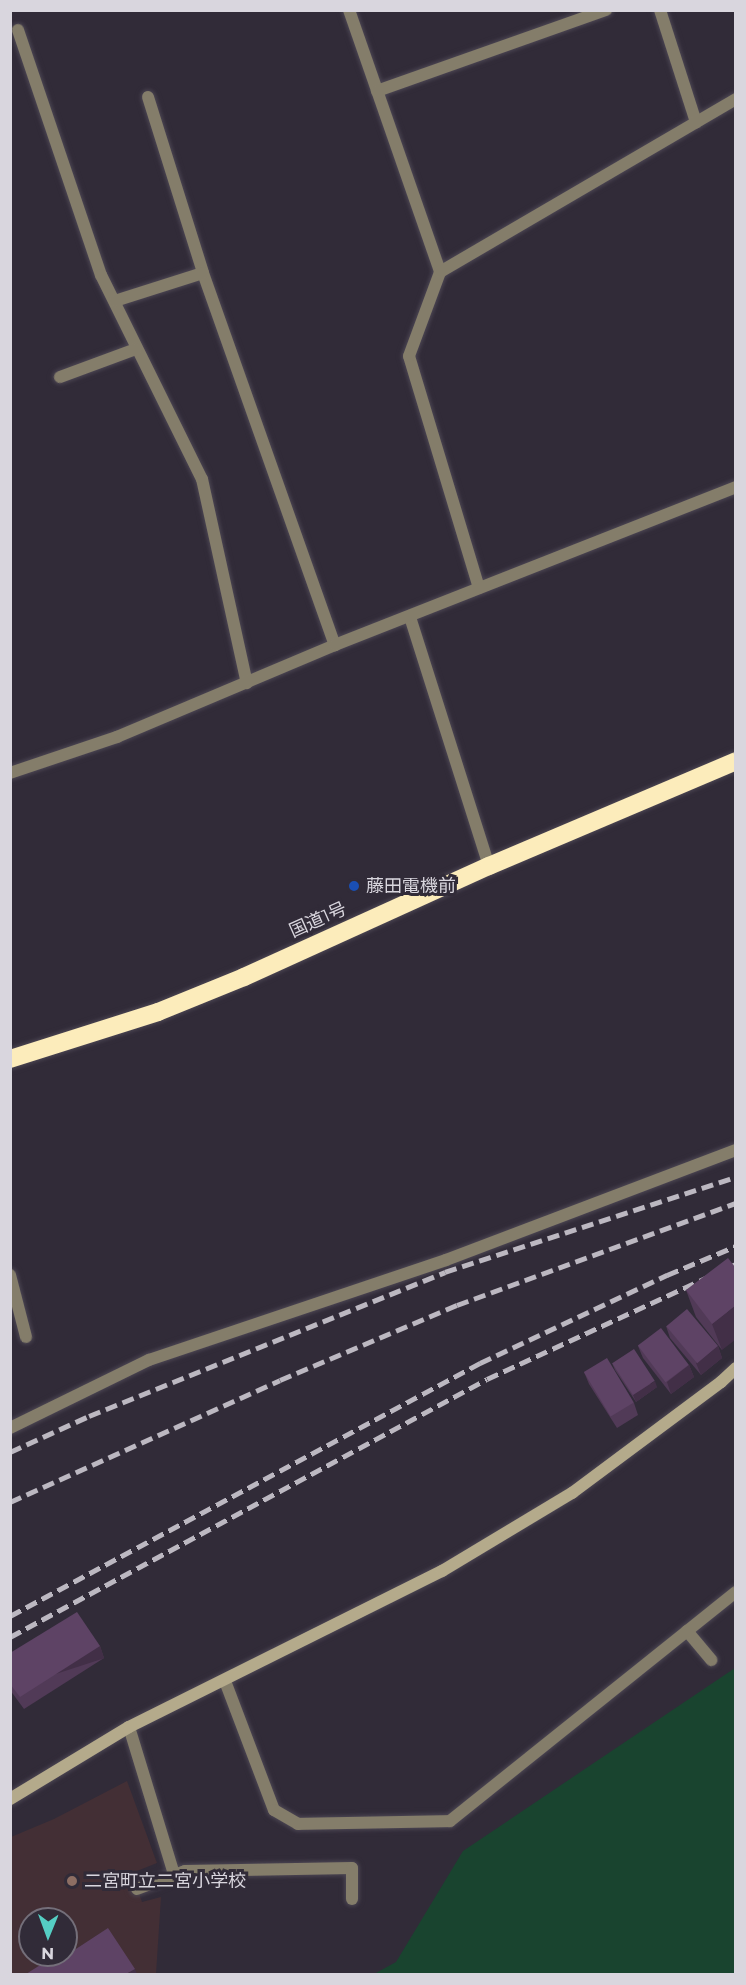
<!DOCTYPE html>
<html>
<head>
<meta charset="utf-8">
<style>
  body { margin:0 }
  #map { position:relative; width:746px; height:1985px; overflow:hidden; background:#312b38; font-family:Montserrat,"Noto Sans JP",sans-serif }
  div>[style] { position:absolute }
  .education>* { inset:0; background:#432f35 }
  .green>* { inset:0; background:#19442f }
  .roads { filter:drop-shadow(0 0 2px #4c4653) drop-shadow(0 0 2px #4c4653) }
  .lane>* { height:12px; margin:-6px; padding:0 6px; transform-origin:6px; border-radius:6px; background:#847d6a }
  .street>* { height:12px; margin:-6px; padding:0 6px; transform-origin:6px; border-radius:6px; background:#847d6a }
  .secondary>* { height:12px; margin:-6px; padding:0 6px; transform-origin:6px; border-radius:6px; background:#b4aa8b }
  .highway>* { height:18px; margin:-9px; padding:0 9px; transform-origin:9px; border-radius:9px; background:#fcecbb }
  .rail>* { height:4.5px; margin-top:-2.25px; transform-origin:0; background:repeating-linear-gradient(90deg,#bcb8c1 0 12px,transparent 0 18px) }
  .wall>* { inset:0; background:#513a57 }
  .shaded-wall>* { inset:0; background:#422f47; transform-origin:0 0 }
  .building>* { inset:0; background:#5e4365; transform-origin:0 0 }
  .dots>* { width:16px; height:16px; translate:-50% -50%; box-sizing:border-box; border:3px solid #312b38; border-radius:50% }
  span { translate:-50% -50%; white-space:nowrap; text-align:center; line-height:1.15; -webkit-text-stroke:6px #312b38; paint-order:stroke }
  .poi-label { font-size:18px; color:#d9d6de }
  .left { translate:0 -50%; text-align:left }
  .street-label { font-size:18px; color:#d9d6de }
  .frame { position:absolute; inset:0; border:12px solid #d9d6de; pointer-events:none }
  .north { position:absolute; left:18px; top:1907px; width:60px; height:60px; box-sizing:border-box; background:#312b38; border:2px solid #746f7a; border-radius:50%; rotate:181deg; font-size:16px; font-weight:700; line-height:24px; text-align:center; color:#d9d6de }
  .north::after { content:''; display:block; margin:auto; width:21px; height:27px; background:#55cec4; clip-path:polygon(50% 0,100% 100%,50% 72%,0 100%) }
</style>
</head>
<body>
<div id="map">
  <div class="education">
    <div style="clip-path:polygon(evenodd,127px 1781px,157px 1863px,132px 1873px,142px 1902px,161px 1897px,156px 1974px,11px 1974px,11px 1837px,54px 1819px,127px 1781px,30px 1919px,66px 1919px,66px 1955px,30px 1955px,30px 1919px)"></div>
  </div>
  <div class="green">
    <div style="clip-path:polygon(735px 1668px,735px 1974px,374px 1974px,396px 1962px,463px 1851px)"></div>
  </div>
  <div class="roads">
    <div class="lane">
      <div style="left:10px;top:1428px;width:155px;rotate:-26.1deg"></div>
      <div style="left:149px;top:1360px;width:313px;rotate:-18.6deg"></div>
      <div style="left:446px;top:1260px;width:310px;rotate:-20.8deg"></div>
    </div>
    <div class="street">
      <div style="left:349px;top:10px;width:277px;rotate:70.8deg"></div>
      <div style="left:660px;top:10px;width:118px;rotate:72.2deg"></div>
      <div style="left:18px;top:30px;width:259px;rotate:71.3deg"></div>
      <div style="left:101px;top:275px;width:228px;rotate:63.7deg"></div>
      <div style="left:202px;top:479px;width:209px;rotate:77.6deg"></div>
      <div style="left:377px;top:91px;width:243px;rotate:-19.5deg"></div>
      <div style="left:148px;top:97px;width:184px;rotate:72.6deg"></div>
      <div style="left:203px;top:273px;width:395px;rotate:70.5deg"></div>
      <div style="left:115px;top:301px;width:92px;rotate:-17.7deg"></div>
      <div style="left:60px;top:377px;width:81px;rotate:-20.2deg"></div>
      <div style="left:479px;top:588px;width:242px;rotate:-106.8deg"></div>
      <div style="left:409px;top:356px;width:90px;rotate:-69.7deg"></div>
      <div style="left:440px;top:272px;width:343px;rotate:-30.3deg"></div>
      <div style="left:410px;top:617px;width:261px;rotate:72.4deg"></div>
      <div style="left:10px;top:773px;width:113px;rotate:-18.6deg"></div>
      <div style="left:117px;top:737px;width:237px;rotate:-22.9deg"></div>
      <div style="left:335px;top:645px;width:431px;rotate:-21.5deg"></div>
      <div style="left:10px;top:1275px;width:64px;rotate:75.5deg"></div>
      <div style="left:687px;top:1631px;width:38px;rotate:50deg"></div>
      <div style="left:225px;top:1681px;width:138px;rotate:69.2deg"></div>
      <div style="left:274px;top:1810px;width:28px;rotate:30deg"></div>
      <div style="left:298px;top:1824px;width:152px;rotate:-1.1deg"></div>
      <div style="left:450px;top:1821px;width:366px;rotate:-38.7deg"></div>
      <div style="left:129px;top:1727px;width:154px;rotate:73deg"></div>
      <div style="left:137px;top:1889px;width:51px;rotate:-20.6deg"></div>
      <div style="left:185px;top:1871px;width:167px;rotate:-1deg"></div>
      <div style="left:352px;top:1868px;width:31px;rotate:90deg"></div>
    </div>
    <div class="secondary">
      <div style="left:10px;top:1799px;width:139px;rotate:-31.2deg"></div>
      <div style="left:129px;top:1727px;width:350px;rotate:-26.5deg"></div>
      <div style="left:442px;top:1571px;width:152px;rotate:-31deg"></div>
      <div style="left:572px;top:1493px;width:186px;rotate:-36.7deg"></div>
      <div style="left:721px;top:1382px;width:21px;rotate:-43deg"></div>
    </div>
    <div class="highway">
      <div style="left:10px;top:1059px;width:155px;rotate:-17.6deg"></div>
      <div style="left:158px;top:1012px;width:93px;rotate:-22.1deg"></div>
      <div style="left:244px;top:977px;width:269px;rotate:-24.4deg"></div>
      <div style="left:489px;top:866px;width:268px;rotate:-23deg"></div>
    </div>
  </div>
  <div class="rail">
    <div style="left:10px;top:1452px;width:87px;rotate:-24.5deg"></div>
    <div style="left:89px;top:1416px;width:384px;rotate:-22deg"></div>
    <div style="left:445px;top:1272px;width:306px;rotate:-18.1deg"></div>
    <div style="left:10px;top:1502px;width:296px;rotate:-24.3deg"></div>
    <div style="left:280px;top:1380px;width:192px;rotate:-23deg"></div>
    <div style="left:457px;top:1305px;width:297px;rotate:-20.1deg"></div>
    <div style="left:10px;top:1616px;width:534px;rotate:-28.29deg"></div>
    <div style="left:480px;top:1363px;width:207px;rotate:-25.2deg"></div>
    <div style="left:667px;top:1275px;width:75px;rotate:-22.8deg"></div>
    <div style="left:10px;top:1637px;width:542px;rotate:-28.41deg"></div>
    <div style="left:487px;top:1379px;width:274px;rotate:-24.8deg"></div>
  </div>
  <div class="wall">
    <div style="clip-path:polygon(735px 1267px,722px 1350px,696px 1317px,686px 1290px)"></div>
    <div style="clip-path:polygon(666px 1326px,718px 1346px,722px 1358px,701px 1375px,670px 1338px)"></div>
    <div style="clip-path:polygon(638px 1346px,689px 1365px,694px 1377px,671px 1394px,643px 1358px)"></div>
    <div style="clip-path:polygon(612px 1363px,657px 1387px,636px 1402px,615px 1370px)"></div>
    <div style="clip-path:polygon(584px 1372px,634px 1403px,638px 1415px,617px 1428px,589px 1384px)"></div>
    <div style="clip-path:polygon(100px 1646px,104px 1658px,24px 1709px,10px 1690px,10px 1653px)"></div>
  </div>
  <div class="shaded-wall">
    <div style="clip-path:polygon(735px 1306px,735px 1340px,722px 1350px,712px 1324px)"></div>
    <div style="clip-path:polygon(718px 1346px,722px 1358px,701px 1375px,696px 1363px)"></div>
    <div style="clip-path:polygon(689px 1365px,694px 1377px,671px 1394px,667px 1382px)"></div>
    <div style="clip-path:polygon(655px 1381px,657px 1387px,636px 1402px,633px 1395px)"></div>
    <div style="left:100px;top:1646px;width:13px;height:95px;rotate:72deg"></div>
    <div style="clip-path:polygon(135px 1969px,137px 1974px,126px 1974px)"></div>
  </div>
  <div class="building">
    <div style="clip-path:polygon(728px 1258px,735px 1267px,735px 1306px,712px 1324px,686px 1290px)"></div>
    <div style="left:687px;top:1309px;width:48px;height:27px;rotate:50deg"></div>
    <div style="left:661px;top:1328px;width:46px;height:29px;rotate:53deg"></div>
    <div style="left:634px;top:1349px;width:38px;height:26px;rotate:57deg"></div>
    <div style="left:607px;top:1358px;width:52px;height:27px;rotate:59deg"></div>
    <div style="clip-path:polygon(77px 1612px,100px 1646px,20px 1697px,10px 1684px,10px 1653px)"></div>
    <div style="clip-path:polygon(108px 1928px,135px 1969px,126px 1974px,26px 1974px,53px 1957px,56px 1962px)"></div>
  </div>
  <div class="dots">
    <div style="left:354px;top:886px;background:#1a4fb4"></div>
    <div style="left:72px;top:1881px;background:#8d6e63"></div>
  </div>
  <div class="poi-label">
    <span class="left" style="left:366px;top:886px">藤田電機前</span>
    <span class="left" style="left:84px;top:1881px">二宮町立二宮小学校</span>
  </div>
  <div class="street-label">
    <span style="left:318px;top:920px;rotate:-24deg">国道1号</span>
  </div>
  <div class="frame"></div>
  <div class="north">N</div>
</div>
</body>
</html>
